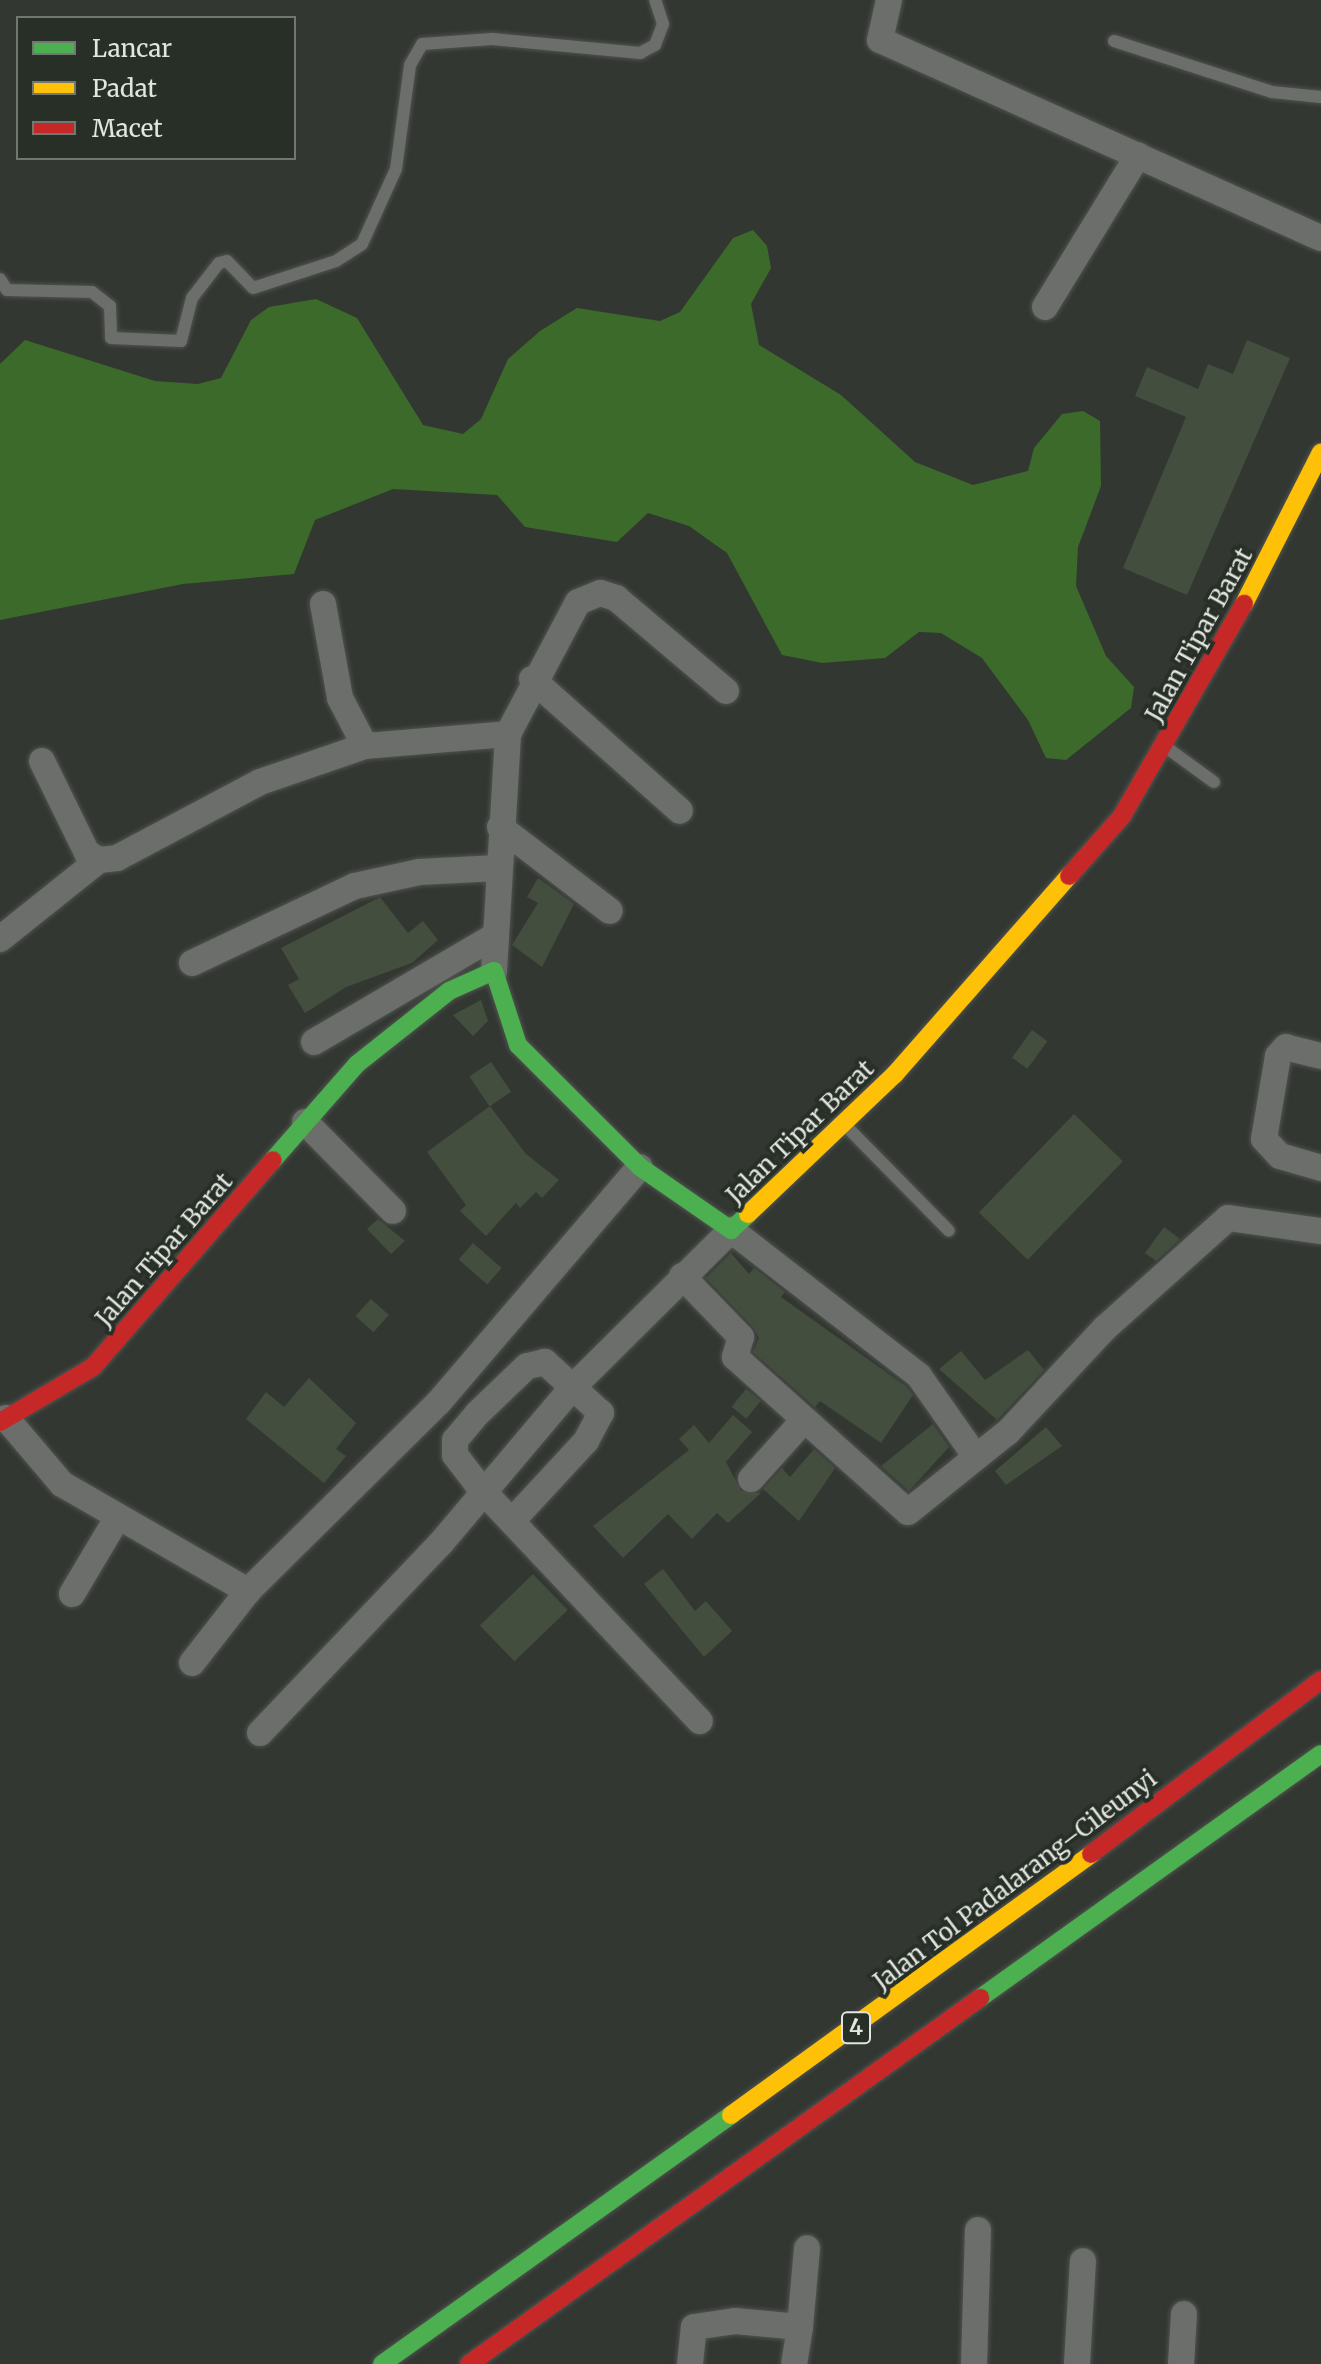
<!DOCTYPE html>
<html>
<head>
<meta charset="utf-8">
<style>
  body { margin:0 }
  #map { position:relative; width:1321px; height:2364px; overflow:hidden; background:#333732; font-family:Merriweather,serif }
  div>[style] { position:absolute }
  .forest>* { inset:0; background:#3b6a2a }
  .building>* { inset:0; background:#434e3e; transform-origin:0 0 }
  .roads { filter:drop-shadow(0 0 2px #4f534e) drop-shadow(0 0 2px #4f534e) }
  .lane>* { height:12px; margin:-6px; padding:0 6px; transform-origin:6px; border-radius:6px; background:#6b6e6a }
  .street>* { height:26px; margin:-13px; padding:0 13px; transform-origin:13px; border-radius:13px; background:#6b6e6a }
  .fast>* { height:18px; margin:-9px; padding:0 9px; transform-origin:9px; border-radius:9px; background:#4caf50 }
  .slow>* { height:18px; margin:-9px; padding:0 9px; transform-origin:9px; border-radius:9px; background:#ffc107 }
  .jam>* { height:18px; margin:-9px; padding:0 9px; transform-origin:9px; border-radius:9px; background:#c62828 }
  span { translate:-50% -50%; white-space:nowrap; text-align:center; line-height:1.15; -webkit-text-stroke:8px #282f27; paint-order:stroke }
  .shield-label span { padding:2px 6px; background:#282f27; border:2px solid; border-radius:6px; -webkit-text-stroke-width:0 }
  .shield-label { font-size:22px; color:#e1e6e0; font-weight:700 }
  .street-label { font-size:24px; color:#e1e6e0 }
  .legend { position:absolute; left:16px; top:16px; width:280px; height:144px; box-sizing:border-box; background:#282f27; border:2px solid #727871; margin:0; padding:10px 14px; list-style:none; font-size:24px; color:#e1e6e0 }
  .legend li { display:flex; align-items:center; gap:16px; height:40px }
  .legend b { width:40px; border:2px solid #727871 }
</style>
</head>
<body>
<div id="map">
  <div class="forest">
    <div style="clip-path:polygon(753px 230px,767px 246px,771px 268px,751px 304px,759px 345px,841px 395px,915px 462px,973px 485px,1028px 471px,1034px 448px,1062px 414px,1083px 411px,1100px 421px,1101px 486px,1078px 547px,1076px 586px,1106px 656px,1134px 687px,1131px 708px,1066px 760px,1046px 758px,1028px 720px,982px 658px,941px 633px,919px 632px,885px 658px,822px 663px,782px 655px,727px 553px,689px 526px,648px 513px,617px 542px,525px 527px,497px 495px,393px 489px,315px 520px,294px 574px,183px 584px,0 620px,0 364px,25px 340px,155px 381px,198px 384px,221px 378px,251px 320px,269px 307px,316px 299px,357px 318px,423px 425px,463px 434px,481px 419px,508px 359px,540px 331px,577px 308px,660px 321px,680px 312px,733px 238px)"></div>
  </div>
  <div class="building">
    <div style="clip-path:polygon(1247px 340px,1290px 358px,1187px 595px,1123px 568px,1186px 417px,1135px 396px,1147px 367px,1198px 389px,1208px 364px,1233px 374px)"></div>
    <div style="clip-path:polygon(538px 878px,574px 904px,542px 967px,512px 945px,538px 903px,527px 897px)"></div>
    <div style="clip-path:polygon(380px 897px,408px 933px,423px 921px,438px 940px,412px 963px,346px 987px,305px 1013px,288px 985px,299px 979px,281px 948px)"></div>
    <div style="clip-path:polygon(481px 1000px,488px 1021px,473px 1036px,453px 1015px)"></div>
    <div style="left:1032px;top:1030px;width:19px;height:34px;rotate:36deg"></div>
    <div style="left:491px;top:1062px;width:36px;height:26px;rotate:56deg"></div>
    <div style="clip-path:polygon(490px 1106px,526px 1154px,559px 1180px,542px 1198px,536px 1192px,520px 1208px,516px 1203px,486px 1236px,460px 1211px,466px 1205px,427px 1152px)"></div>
    <div style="left:1074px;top:1114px;width:68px;height:137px;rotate:44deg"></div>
    <div style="clip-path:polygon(378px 1219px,405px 1241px,391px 1254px,367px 1229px)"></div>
    <div style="clip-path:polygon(1164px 1227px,1180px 1239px,1156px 1261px,1145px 1253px)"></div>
    <div style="left:473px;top:1243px;width:38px;height:22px;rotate:41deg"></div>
    <div style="clip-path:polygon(731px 1253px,749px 1274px,754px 1268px,785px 1292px,781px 1297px,907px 1387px,913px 1395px,881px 1443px,820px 1401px,815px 1407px,753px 1352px,759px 1338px,753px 1327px,706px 1278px)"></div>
    <div style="left:371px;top:1299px;width:24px;height:23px;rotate:42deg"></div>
    <div style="clip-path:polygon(1028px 1350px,1044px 1370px,997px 1420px,939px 1369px,961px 1351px,985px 1380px)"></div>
    <div style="clip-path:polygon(309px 1378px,356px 1423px,336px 1449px,346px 1456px,324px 1483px,246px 1419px,266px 1392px,284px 1407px)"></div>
    <div style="left:746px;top:1389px;width:19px;height:23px;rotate:39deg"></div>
    <div style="clip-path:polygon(733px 1415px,752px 1432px,726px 1462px,741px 1491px,761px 1493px,728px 1523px,717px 1513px,692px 1539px,668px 1514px,623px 1558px,593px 1526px,689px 1450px,679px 1439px,694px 1425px,709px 1443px)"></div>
    <div style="clip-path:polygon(933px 1424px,949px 1447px,909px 1491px,881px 1466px)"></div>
    <div style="clip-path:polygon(1046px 1427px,1062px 1446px,1006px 1485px,995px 1471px)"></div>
    <div style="clip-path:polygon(814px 1449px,835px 1468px,799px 1521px,763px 1489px,782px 1468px,790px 1477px)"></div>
    <div style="clip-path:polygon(663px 1569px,695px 1611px,706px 1601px,732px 1631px,704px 1657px,644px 1584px)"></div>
    <div style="left:533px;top:1574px;width:50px;height:74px;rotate:46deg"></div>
  </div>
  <div class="roads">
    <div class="lane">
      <div style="left:1114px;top:41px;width:166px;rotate:17.9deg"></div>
      <div style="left:1272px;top:92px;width:49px;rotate:5.8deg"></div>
      <div style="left:0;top:279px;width:13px;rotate:58deg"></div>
      <div style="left:7px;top:290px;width:85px;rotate:1.3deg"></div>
      <div style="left:92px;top:292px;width:23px;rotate:38deg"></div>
      <div style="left:110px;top:306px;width:32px;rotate:88deg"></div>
      <div style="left:111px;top:338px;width:70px;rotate:2.5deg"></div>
      <div style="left:181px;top:341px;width:44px;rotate:-75.7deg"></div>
      <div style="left:192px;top:298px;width:44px;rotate:-52.4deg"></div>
      <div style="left:219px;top:263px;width:8px;rotate:-14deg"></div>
      <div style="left:227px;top:261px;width:37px;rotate:46deg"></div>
      <div style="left:253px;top:288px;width:87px;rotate:-18deg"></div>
      <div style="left:336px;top:261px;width:31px;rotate:-33deg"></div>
      <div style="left:362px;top:244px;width:82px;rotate:-65.6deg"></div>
      <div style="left:396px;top:169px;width:105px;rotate:-82.3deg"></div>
      <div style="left:410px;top:65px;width:24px;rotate:-60deg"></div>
      <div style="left:422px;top:44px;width:70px;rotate:-4.1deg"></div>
      <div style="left:492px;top:39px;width:149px;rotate:5.4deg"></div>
      <div style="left:640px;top:53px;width:17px;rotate:-28deg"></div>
      <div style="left:655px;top:45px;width:22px;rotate:-69deg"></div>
      <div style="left:663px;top:24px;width:25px;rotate:-108deg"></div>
      <div style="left:1167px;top:748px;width:58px;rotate:35.9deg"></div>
      <div style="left:845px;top:1125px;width:148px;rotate:45.5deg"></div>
    </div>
    <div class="street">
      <div style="left:889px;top:0;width:41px;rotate:102.7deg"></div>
      <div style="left:880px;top:40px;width:483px;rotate:24.2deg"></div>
      <div style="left:1045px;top:307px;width:178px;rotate:-58.5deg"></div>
      <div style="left:323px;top:604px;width:96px;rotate:79.7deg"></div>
      <div style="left:340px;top:698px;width:54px;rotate:62.5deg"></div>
      <div style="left:365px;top:746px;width:144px;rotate:-4.8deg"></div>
      <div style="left:532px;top:679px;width:198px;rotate:41.7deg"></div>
      <div style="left:42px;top:761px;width:102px;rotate:63.9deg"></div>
      <div style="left:87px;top:853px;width:14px;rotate:30deg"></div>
      <div style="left:99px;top:860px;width:18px;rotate:-6deg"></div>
      <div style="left:117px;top:858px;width:162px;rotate:-28deg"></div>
      <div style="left:260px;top:782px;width:111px;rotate:-18.9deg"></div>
      <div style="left:500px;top:827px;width:138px;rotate:37.4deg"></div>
      <div style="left:0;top:939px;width:127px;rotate:-38.6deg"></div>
      <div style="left:192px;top:963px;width:180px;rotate:-25.3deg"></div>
      <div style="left:355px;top:886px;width:66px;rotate:-12.3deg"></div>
      <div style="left:419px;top:872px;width:79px;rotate:-2.9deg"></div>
      <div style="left:494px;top:971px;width:237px;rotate:-86.6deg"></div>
      <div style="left:508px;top:734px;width:149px;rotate:-62.1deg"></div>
      <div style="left:578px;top:602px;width:24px;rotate:-22deg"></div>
      <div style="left:600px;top:593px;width:17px;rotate:17deg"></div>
      <div style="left:616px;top:598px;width:144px;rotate:40.2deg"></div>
      <div style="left:314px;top:1042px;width:210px;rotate:-30.4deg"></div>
      <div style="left:1321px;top:1056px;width:36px;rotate:-166deg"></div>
      <div style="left:1286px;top:1047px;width:12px;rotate:132deg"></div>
      <div style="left:1278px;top:1056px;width:84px;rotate:99.6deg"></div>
      <div style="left:1264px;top:1139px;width:23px;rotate:47deg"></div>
      <div style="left:1280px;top:1156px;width:43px;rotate:16.3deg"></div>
      <div style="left:305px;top:1122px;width:125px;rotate:45.3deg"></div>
      <div style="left:682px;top:1276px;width:85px;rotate:46deg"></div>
      <div style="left:741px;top:1337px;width:21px;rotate:107deg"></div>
      <div style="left:735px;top:1357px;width:232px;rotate:41.9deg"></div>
      <div style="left:908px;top:1512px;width:128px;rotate:-38.7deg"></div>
      <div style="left:1008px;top:1432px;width:142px;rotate:-47deg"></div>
      <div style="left:1105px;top:1328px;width:165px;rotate:-41.8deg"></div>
      <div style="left:1228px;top:1218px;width:94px;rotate:8deg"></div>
      <div style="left:6px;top:1418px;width:87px;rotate:49.7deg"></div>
      <div style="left:62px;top:1484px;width:215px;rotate:29.9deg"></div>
      <div style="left:751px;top:1479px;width:78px;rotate:-48.1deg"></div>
      <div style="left:512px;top:1521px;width:109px;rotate:-47.2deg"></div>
      <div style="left:586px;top:1441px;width:32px;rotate:-62deg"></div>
      <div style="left:601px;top:1413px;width:76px;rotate:-137.7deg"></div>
      <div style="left:545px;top:1362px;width:18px;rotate:167deg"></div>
      <div style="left:527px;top:1366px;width:69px;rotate:136.2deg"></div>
      <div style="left:477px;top:1414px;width:34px;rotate:130deg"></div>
      <div style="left:455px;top:1440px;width:15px;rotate:90deg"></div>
      <div style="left:455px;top:1455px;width:43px;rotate:52.6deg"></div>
      <div style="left:481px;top:1489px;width:319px;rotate:46.7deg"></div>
      <div style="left:72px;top:1594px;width:86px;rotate:-59.3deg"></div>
      <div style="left:192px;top:1663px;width:91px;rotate:-52.1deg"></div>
      <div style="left:248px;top:1591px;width:269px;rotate:-44.7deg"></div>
      <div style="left:439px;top:1402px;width:309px;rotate:-49.5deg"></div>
      <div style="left:260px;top:1733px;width:262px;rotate:-46.4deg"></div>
      <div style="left:441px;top:1543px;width:202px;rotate:-49.8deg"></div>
      <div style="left:571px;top:1389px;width:226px;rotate:-44.8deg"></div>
      <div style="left:731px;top:1230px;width:238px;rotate:37.8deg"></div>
      <div style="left:919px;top:1376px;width:99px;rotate:54.9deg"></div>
      <div style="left:800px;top:2327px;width:79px;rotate:-84.9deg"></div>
      <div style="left:690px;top:2364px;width:37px;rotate:-84deg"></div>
      <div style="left:694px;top:2327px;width:41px;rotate:-8.3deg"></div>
      <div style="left:735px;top:2321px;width:65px;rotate:5.3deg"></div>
      <div style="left:800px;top:2327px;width:37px;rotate:99deg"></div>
      <div style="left:974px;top:2364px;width:134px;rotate:-88.3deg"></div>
      <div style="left:1077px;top:2364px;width:103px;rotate:-86.7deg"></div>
      <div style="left:1181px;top:2364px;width:50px;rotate:-86.6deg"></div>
    </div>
    <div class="fast">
      <div style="left:273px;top:1160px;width:128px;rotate:-48.8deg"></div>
      <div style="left:357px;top:1064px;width:117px;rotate:-38.4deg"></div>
      <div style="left:449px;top:991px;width:49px;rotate:-24deg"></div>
      <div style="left:494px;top:971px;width:78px;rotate:72deg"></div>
      <div style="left:518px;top:1045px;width:173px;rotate:45deg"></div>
      <div style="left:640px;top:1167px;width:111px;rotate:34.7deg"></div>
      <div style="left:731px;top:1230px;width:23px;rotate:-43deg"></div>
      <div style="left:980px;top:1998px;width:419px;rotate:-35.6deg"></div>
      <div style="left:382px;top:2364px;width:429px;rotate:-35.5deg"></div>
    </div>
    <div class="slow">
      <div style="left:1244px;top:604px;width:170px;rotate:-63.1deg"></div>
      <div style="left:748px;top:1214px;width:203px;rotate:-43.6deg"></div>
      <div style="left:895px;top:1074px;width:264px;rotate:-48.7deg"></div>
      <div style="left:731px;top:2115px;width:445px;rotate:-35.9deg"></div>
    </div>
    <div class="jam">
      <div style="left:1069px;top:876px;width:80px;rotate:-48.5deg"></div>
      <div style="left:1122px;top:816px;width:245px;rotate:-60.1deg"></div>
      <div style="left:0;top:1422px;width:108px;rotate:-30.6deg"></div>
      <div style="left:93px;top:1367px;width:274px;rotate:-49deg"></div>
      <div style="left:1091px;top:1854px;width:288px;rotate:-37.1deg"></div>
      <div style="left:469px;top:2364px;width:629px;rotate:-35.61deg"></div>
    </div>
  </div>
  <div class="shield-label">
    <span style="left:856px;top:2028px">4</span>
  </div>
  <div class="street-label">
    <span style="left:1199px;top:635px;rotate:-61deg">Jalan Tipar Barat</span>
    <span style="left:800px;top:1132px;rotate:-44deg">Jalan Tipar Barat</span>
    <span style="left:164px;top:1250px;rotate:-49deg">Jalan Tipar Barat</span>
    <span style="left:1015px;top:1880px;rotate:-37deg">Jalan Tol Padalarang–Cileunyi</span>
  </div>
  <ul class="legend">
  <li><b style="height:10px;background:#4caf50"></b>Lancar</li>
  <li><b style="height:10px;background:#ffc107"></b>Padat</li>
  <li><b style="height:10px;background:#c62828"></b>Macet</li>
  </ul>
</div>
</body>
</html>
